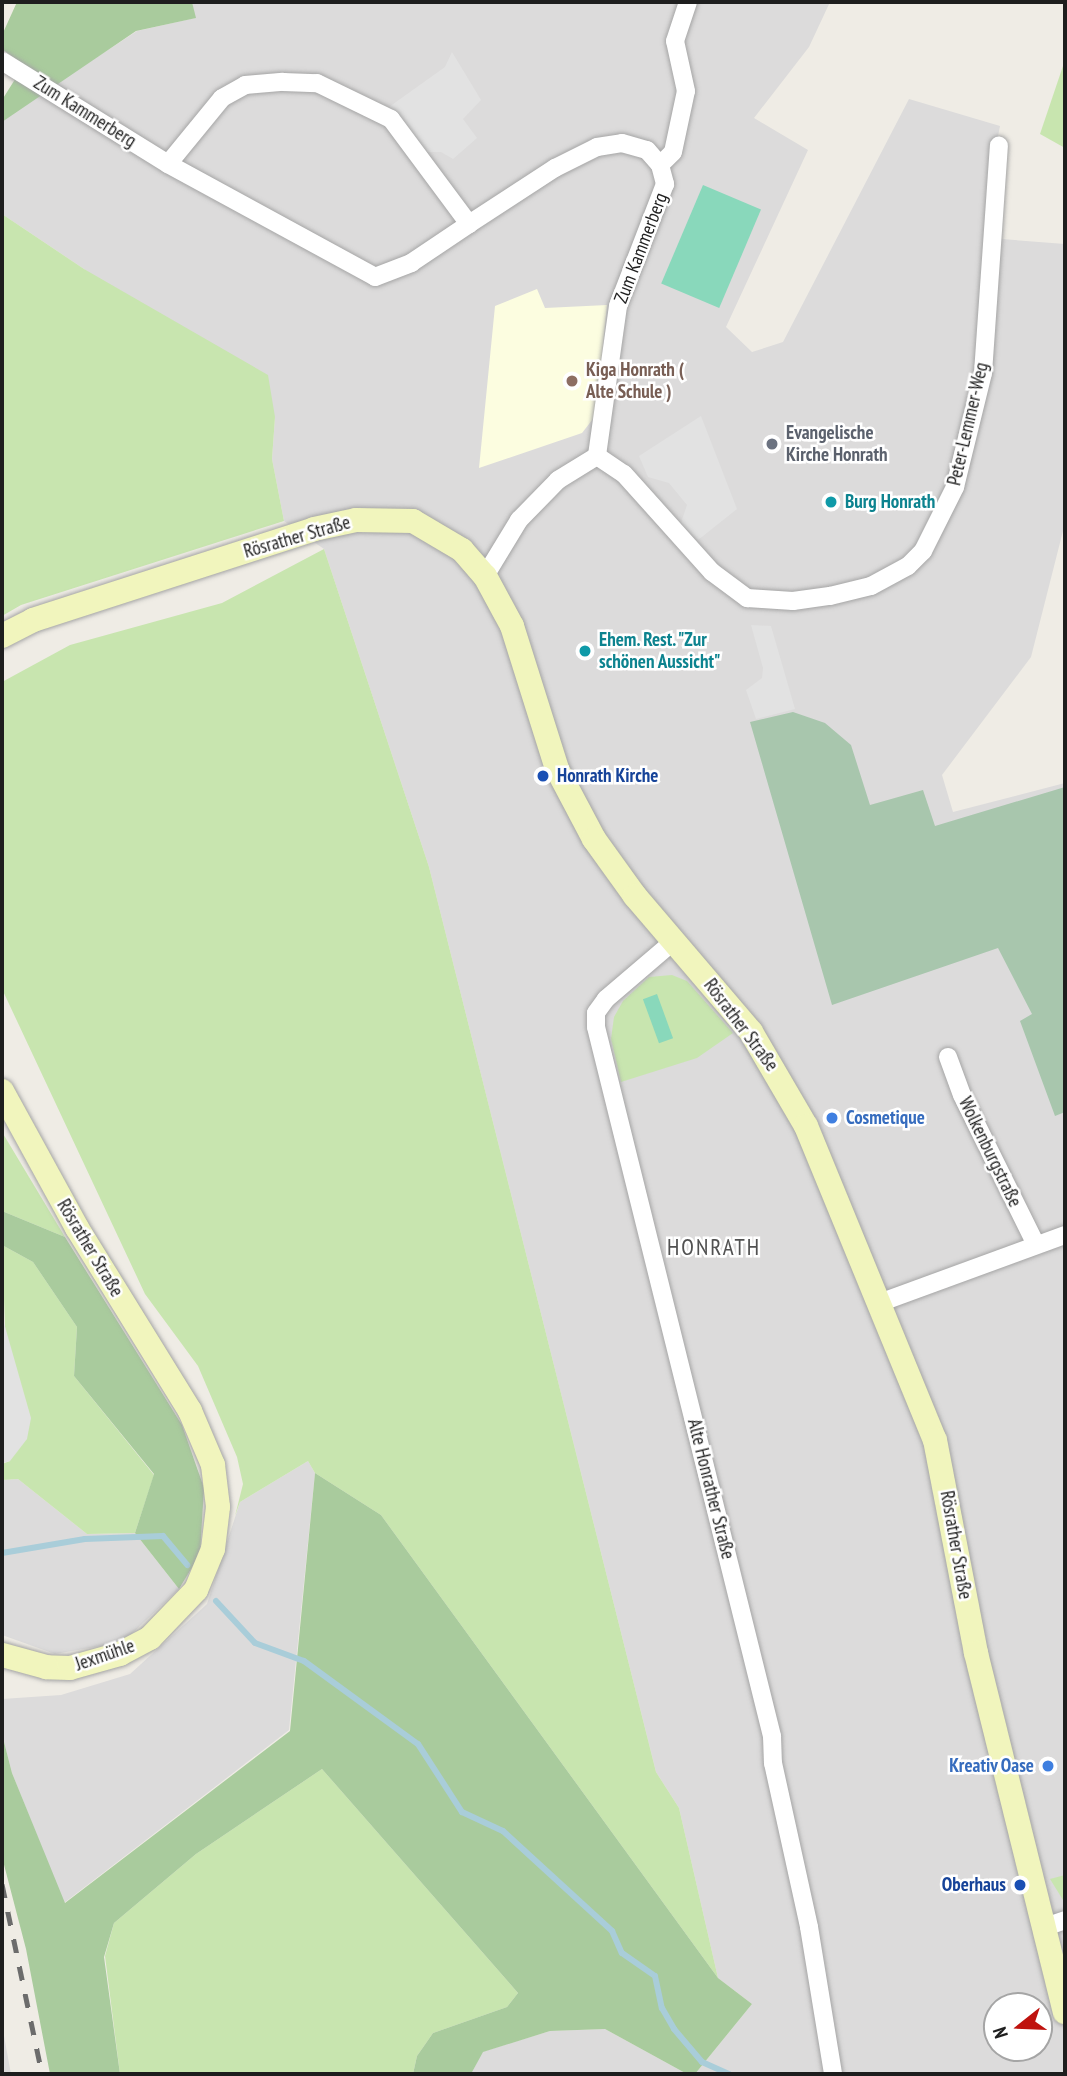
<!DOCTYPE html>
<html>
<head>
<meta charset="utf-8">
<style>
  body { margin:0 }
  #map { position:relative; width:1067px; height:2076px; overflow:hidden; background:#efece5; font-family:"PT Sans Narrow",sans-serif }
  div>[style] { position:absolute }
  .residential>* { inset:0; background:#dcdbdb }
  .education>* { inset:0; background:#fcfde0 }
  .grass>* { inset:0; background:#c8e5af }
  .forest>* { inset:0; background:#a9cb9d }
  .cemetery>* { inset:0; background:#a8c6ad }
  .pitch>* { inset:0; background:#89d8bb; transform-origin:0 0 }
  .parking>* { inset:0; background:#e2e2e2 }
  .stream>* { height:6px; margin:-3px; padding:0 3px; transform-origin:3px; border-radius:3px; background:#a9cdd9 }
  .roads { filter:drop-shadow(0 0 2px #a5a5a5) drop-shadow(0 0 2px #a5a5a5) }
  .street>* { height:18px; margin:-9px; padding:0 9px; transform-origin:9px; border-radius:9px; background:#fff }
  .secondary>* { height:24px; margin:-12px; padding:0 12px; transform-origin:12px; border-radius:12px; background:#f1f5bd }
  .rail>* { height:5px; margin-top:-2.5px; transform-origin:0; background:repeating-linear-gradient(90deg,#6c6c6c 0 14px,transparent 0 28px) }
  .dots>* { width:19px; height:19px; translate:-50% -50%; box-sizing:border-box; border:4px solid #fff; border-radius:50% }
  span { translate:-50% -50%; white-space:nowrap; text-align:center; line-height:1.15; -webkit-text-stroke:5px #fff; paint-order:stroke }
  .street-label { font-size:19px; color:#1e1e1e }
  .education-label { font-size:19px; color:#785e54; font-weight:700 }
  .left { translate:0 -50%; text-align:left }
  .worship-label { font-size:19px; color:#5b616d; font-weight:700 }
  .culture-label { font-size:19px; color:#0d838f; font-weight:700 }
  .transit-label { font-size:19px; color:#164399; font-weight:700 }
  .right { translate:-100% -50%; text-align:right }
  .shop-label { font-size:19px; color:#366cbe; font-weight:700 }
  .quarter-label { font-size:23px; color:#515151; letter-spacing:2px }
  .frame { position:absolute; inset:0; border:4px solid #1e1e1e; pointer-events:none }
  .north { position:absolute; left:983px; top:1992px; width:70px; height:70px; box-sizing:border-box; background:#fff; border:2px solid #a5a5a5; border-radius:50%; rotate:252deg; font-size:19px; font-weight:700; line-height:28px; text-align:center; color:#1e1e1e }
  .north::after { content:''; display:block; margin:auto; width:24px; height:32px; background:#bf120e; clip-path:polygon(50% 0,100% 100%,50% 72%,0 100%) }
</style>
</head>
<body>
<div id="map">
  <div class="residential">
    <div style="clip-path:polygon(evenodd,192px 2px,830px 2px,809px 47px,754px 118px,808px 150px,726px 327px,752px 352px,783px 342px,909px 99px,1000px 126px,990px 177px,989px 238px,1065px 244px,1065px 523px,1031px 657px,942px 775px,953px 812px,1065px 783px,1065px 2074px,695px 2074px,752px 2004px,718px 1978px,679px 1808px,656px 1772px,429px 867px,324px 549px,284px 521px,272px 459px,275px 417px,84px 269px,2px 214px,4px 118px,137px 31px,195px 18px,192px 2px,997px 2006px,1039px 2006px,1039px 2048px,997px 2048px,997px 2006px)"></div>
    <div style="clip-path:polygon(308px 1461px,315px 1473px,289px 1730px,64px 1903px,12px 1773px,2px 1734px,2px 1699px,61px 1695px,130px 1674px,207px 1604px,240px 1502px)"></div>
    <div style="clip-path:polygon(18px 1479px,87px 1534px,135px 1533px,179px 1589px,123px 1642px,55px 1654px,2px 1635px,2px 1480px)"></div>
    <div style="clip-path:polygon(2px 2025px,11px 2074px,2px 2074px)"></div>
    <div style="clip-path:polygon(605px 2029px,687px 2074px,471px 2074px,482px 2052px,550px 2031px)"></div>
  </div>
  <div class="education">
    <div style="clip-path:polygon(537px 289px,545px 308px,607px 305px,596px 415px,582px 433px,479px 468px,495px 306px)"></div>
  </div>
  <div class="grass">
    <div style="clip-path:polygon(1065px 60px,1065px 148px,1040px 134px)"></div>
    <div style="clip-path:polygon(2px 214px,84px 269px,268px 375px,275px 417px,272px 459px,284px 521px,21px 605px,2px 616px)"></div>
    <div style="clip-path:polygon(324px 549px,429px 867px,656px 1772px,679px 1808px,718px 1978px,381px 1515px,315px 1473px,308px 1461px,240px 1502px,235px 1516px,243px 1484px,237px 1457px,198px 1366px,145px 1294px,2px 989px,2px 682px,70px 645px,222px 603px)"></div>
    <div style="clip-path:polygon(672px 975px,687px 981px,733px 1033px,697px 1058px,621px 1082px,611px 1039px,614px 1017px,623px 1001px,649px 977px)"></div>
    <div style="clip-path:polygon(2px 1132px,65px 1237px,2px 1211px)"></div>
    <div style="clip-path:polygon(2px 1245px,33px 1262px,77px 1327px,74px 1376px,154px 1475px,135px 1533px,87px 1534px,18px 1479px,2px 1480px,2px 1464px,10px 1461px)"></div>
    <div style="clip-path:polygon(322px 1769px,518px 1993px,507px 2007px,433px 2033px,417px 2056px,413px 2074px,120px 2074px,105px 1956px,114px 1923px,196px 1854px)"></div>
    <div style="clip-path:polygon(1065px 1875px,1065px 1900px,1063px 1900px,1050px 1879px)"></div>
  </div>
  <div class="forest">
    <div style="clip-path:polygon(17px 2px,192px 2px,196px 18px,136px 31px,2px 122px,2px 100px,24px 65px,2px 49px,2px 35px)"></div>
    <div style="clip-path:polygon(2px 1211px,65px 1237px,182px 1425px,204px 1488px,200px 1554px,179px 1589px,135px 1533px,154px 1474px,74px 1376px,77px 1327px,33px 1262px,2px 1245px)"></div>
    <div style="clip-path:polygon(315px 1473px,381px 1515px,718px 1978px,752px 2004px,695px 2074px,687px 2074px,605px 2029px,550px 2031px,483px 2052px,471px 2074px,413px 2074px,417px 2056px,433px 2033px,507px 2007px,518px 1993px,322px 1769px,196px 1854px,114px 1923px,104px 1957px,120px 2074px,50px 2074px,26px 1949px,2px 1857px,2px 1734px,12px 1773px,65px 1903px,290px 1731px)"></div>
  </div>
  <div class="cemetery">
    <div style="clip-path:polygon(793px 712px,825px 723px,851px 745px,870px 805px,923px 790px,935px 826px,1065px 787px,1065px 1112px,1055px 1116px,1020px 1021px,1032px 1014px,998px 948px,832px 1005px,750px 722px)"></div>
  </div>
  <div class="pitch">
    <div style="left:703px;top:185px;width:63px;height:107px;rotate:23deg"></div>
    <div style="left:657px;top:994px;width:47px;height:15px;rotate:70deg"></div>
  </div>
  <div class="parking">
    <div style="clip-path:polygon(452px 52px,481px 100px,463px 119px,477px 138px,453px 159px,441px 152px,425px 152px,389px 107px,445px 67px)"></div>
    <div style="clip-path:polygon(701px 416px,737px 509px,698px 540px,681px 523px,687px 505px,669px 483px,648px 477px,639px 456px)"></div>
    <div style="clip-path:polygon(751px 625px,771px 626px,795px 709px,756px 719px,746px 690px,762px 678px,763px 668px)"></div>
    <div style="clip-path:polygon(2px 1316px,31px 1418px,27px 1439px,10px 1461px,2px 1463px)"></div>
  </div>
  <div class="stream">
    <div style="left:2px;top:1553px;width:84px;rotate:-9.6deg"></div>
    <div style="left:85px;top:1539px;width:78px;rotate:-2.2deg"></div>
    <div style="left:163px;top:1536px;width:38px;rotate:50deg"></div>
    <div style="left:216px;top:1601px;width:57px;rotate:47.1deg"></div>
    <div style="left:255px;top:1643px;width:52px;rotate:20.2deg"></div>
    <div style="left:304px;top:1661px;width:141px;rotate:36.1deg"></div>
    <div style="left:418px;top:1744px;width:81px;rotate:57.1deg"></div>
    <div style="left:462px;top:1812px;width:45px;rotate:24.9deg"></div>
    <div style="left:503px;top:1831px;width:148px;rotate:42.5deg"></div>
    <div style="left:612px;top:1931px;width:24px;rotate:66deg"></div>
    <div style="left:622px;top:1953px;width:40px;rotate:34.9deg"></div>
    <div style="left:655px;top:1976px;width:33px;rotate:78deg"></div>
    <div style="left:662px;top:2008px;width:24px;rotate:60deg"></div>
    <div style="left:674px;top:2029px;width:43px;rotate:49.7deg"></div>
    <div style="left:702px;top:2062px;width:30px;rotate:24deg"></div>
  </div>
  <div class="roads">
    <div class="street">
      <div style="left:2px;top:61px;width:195px;rotate:31.8deg"></div>
      <div style="left:168px;top:164px;width:236px;rotate:28.6deg"></div>
      <div style="left:375px;top:277px;width:39px;rotate:-21deg"></div>
      <div style="left:411px;top:263px;width:70px;rotate:-33.9deg"></div>
      <div style="left:168px;top:164px;width:85px;rotate:-50.7deg"></div>
      <div style="left:222px;top:98px;width:26px;rotate:-29deg"></div>
      <div style="left:245px;top:85px;width:38px;rotate:-5deg"></div>
      <div style="left:283px;top:82px;width:34px;rotate:2deg"></div>
      <div style="left:317px;top:83px;width:82px;rotate:25.9deg"></div>
      <div style="left:391px;top:119px;width:131px;rotate:53.4deg"></div>
      <div style="left:469px;top:224px;width:103px;rotate:-33.1deg"></div>
      <div style="left:555px;top:168px;width:47px;rotate:-26.6deg"></div>
      <div style="left:597px;top:147px;width:25px;rotate:-9deg"></div>
      <div style="left:622px;top:143px;width:26px;rotate:16deg"></div>
      <div style="left:647px;top:150px;width:20px;rotate:49deg"></div>
      <div style="left:660px;top:165px;width:20px;rotate:75deg"></div>
      <div style="left:665px;top:184px;width:131px;rotate:111.1deg"></div>
      <div style="left:618px;top:306px;width:151px;rotate:98deg"></div>
      <div style="left:660px;top:165px;width:18px;rotate:-45deg"></div>
      <div style="left:673px;top:152px;width:62px;rotate:-78deg"></div>
      <div style="left:686px;top:91px;width:51px;rotate:-102.4deg"></div>
      <div style="left:675px;top:41px;width:41px;rotate:-71.6deg"></div>
      <div style="left:597px;top:456px;width:32px;rotate:34deg"></div>
      <div style="left:624px;top:474px;width:132px;rotate:48.1deg"></div>
      <div style="left:712px;top:572px;width:44px;rotate:36.6deg"></div>
      <div style="left:747px;top:598px;width:46px;rotate:3.7deg"></div>
      <div style="left:793px;top:601px;width:37px;rotate:-8deg"></div>
      <div style="left:830px;top:596px;width:42px;rotate:-13.7deg"></div>
      <div style="left:871px;top:586px;width:42px;rotate:-28.4deg"></div>
      <div style="left:908px;top:566px;width:21px;rotate:-45deg"></div>
      <div style="left:923px;top:551px;width:72px;rotate:-63.4deg"></div>
      <div style="left:955px;top:487px;width:117px;rotate:-76.2deg"></div>
      <div style="left:983px;top:373px;width:228px;rotate:-86deg"></div>
      <div style="left:485px;top:576px;width:66px;rotate:-58.7deg"></div>
      <div style="left:519px;top:520px;width:56px;rotate:-45.7deg"></div>
      <div style="left:558px;top:480px;width:46px;rotate:-31.6deg"></div>
      <div style="left:675px;top:940px;width:91px;rotate:139.5deg"></div>
      <div style="left:606px;top:999px;width:17px;rotate:126deg"></div>
      <div style="left:596px;top:1013px;width:14px;rotate:90deg"></div>
      <div style="left:596px;top:1027px;width:731px;rotate:76.06deg"></div>
      <div style="left:772px;top:1736px;width:27px;rotate:88deg"></div>
      <div style="left:773px;top:1763px;width:168px;rotate:77.6deg"></div>
      <div style="left:809px;top:1927px;width:149px;rotate:80.7deg"></div>
      <div style="left:948px;top:1057px;width:40px;rotate:69.8deg"></div>
      <div style="left:962px;top:1095px;width:167px;rotate:63.7deg"></div>
      <div style="left:879px;top:1303px;width:198px;rotate:-20.1deg"></div>
      <div style="left:1045px;top:1927px;width:21px;rotate:-19deg"></div>
    </div>
    <div class="secondary">
      <div style="left:2px;top:636px;width:35px;rotate:-27deg"></div>
      <div style="left:33px;top:620px;width:295px;rotate:-17.9deg"></div>
      <div style="left:314px;top:529px;width:43px;rotate:-12.1deg"></div>
      <div style="left:356px;top:520px;width:57px;rotate:1deg"></div>
      <div style="left:413px;top:521px;width:57px;rotate:30.6deg"></div>
      <div style="left:462px;top:550px;width:35px;rotate:49deg"></div>
      <div style="left:485px;top:576px;width:57px;rotate:61.6deg"></div>
      <div style="left:512px;top:626px;width:150px;rotate:72.5deg"></div>
      <div style="left:557px;top:769px;width:79px;rotate:62.1deg"></div>
      <div style="left:594px;top:839px;width:70px;rotate:54.3deg"></div>
      <div style="left:635px;top:896px;width:179px;rotate:49.5deg"></div>
      <div style="left:751px;top:1032px;width:109px;rotate:59.7deg"></div>
      <div style="left:806px;top:1126px;width:339px;rotate:67.7deg"></div>
      <div style="left:935px;top:1440px;width:217px;rotate:79.1deg"></div>
      <div style="left:976px;top:1653px;width:370px;rotate:76.1deg"></div>
      <div style="left:2px;top:1091px;width:156px;rotate:61.3deg"></div>
      <div style="left:77px;top:1228px;width:215px;rotate:58.3deg"></div>
      <div style="left:190px;top:1411px;width:59px;rotate:66.9deg"></div>
      <div style="left:213px;top:1465px;width:42px;rotate:83.2deg"></div>
      <div style="left:218px;top:1507px;width:42px;rotate:96.8deg"></div>
      <div style="left:213px;top:1549px;width:44px;rotate:112.5deg"></div>
      <div style="left:196px;top:1590px;width:66px;rotate:133.8deg"></div>
      <div style="left:150px;top:1638px;width:34px;rotate:152deg"></div>
      <div style="left:120px;top:1654px;width:52px;rotate:164.4deg"></div>
      <div style="left:70px;top:1668px;width:24px;rotate:-178deg"></div>
      <div style="left:46px;top:1667px;width:46px;rotate:-164.7deg"></div>
    </div>
  </div>
  <div class="rail">
    <div style="left:2px;top:1884px;width:194px;rotate:78.1deg"></div>
  </div>
  <div class="dots">
    <div style="left:572px;top:381px;background:#8d6e63"></div>
    <div style="left:772px;top:444px;background:#6b7280"></div>
    <div style="left:831px;top:502px;background:#0f9aa8"></div>
    <div style="left:585px;top:651px;background:#0f9aa8"></div>
    <div style="left:543px;top:776px;background:#1a4fb4"></div>
    <div style="left:832px;top:1118px;background:#3f7fe0"></div>
    <div style="left:1048px;top:1766px;background:#3f7fe0"></div>
    <div style="left:1020px;top:1885px;background:#1a4fb4"></div>
  </div>
  <div class="street-label">
    <span style="left:85px;top:112px;rotate:32deg">Zum Kammerberg</span>
    <span style="left:641px;top:248px;rotate:-69deg">Zum Kammerberg</span>
    <span style="left:968px;top:424px;rotate:-77deg">Peter-Lemmer-Weg</span>
    <span style="left:297px;top:537px;rotate:-16deg">Rösrather Straße</span>
    <span style="left:741px;top:1025px;rotate:53deg">Rösrather Straße</span>
    <span style="left:990px;top:1152px;rotate:64deg">Wolkenburgstraße</span>
    <span style="left:90px;top:1248px;rotate:59deg">Rösrather Straße</span>
    <span style="left:711px;top:1489px;rotate:76deg">Alte Honrather Straße</span>
    <span style="left:956px;top:1545px;rotate:80deg">Rösrather Straße</span>
    <span style="left:105px;top:1655px;rotate:-19deg">Jexmühle</span>
  </div>
  <div class="education-label">
    <span class="left" style="left:586px;top:381px">Kiga Honrath (<br>Alte Schule )</span>
  </div>
  <div class="worship-label">
    <span class="left" style="left:786px;top:444px">Evangelische<br>Kirche Honrath</span>
  </div>
  <div class="culture-label">
    <span class="left" style="left:845px;top:502px">Burg Honrath</span>
    <span class="left" style="left:599px;top:651px">Ehem. Rest. "Zur<br>schönen Aussicht"</span>
  </div>
  <div class="transit-label">
    <span class="left" style="left:557px;top:776px">Honrath Kirche</span>
    <span class="right" style="left:1006px;top:1885px">Oberhaus</span>
  </div>
  <div class="shop-label">
    <span class="left" style="left:846px;top:1118px">Cosmetique</span>
    <span class="right" style="left:1034px;top:1766px">Kreativ Oase</span>
  </div>
  <div class="quarter-label">
    <span style="left:714px;top:1247px">HONRATH</span>
  </div>
  <div class="frame"></div>
  <div class="north">N</div>
</div>
</body>
</html>
